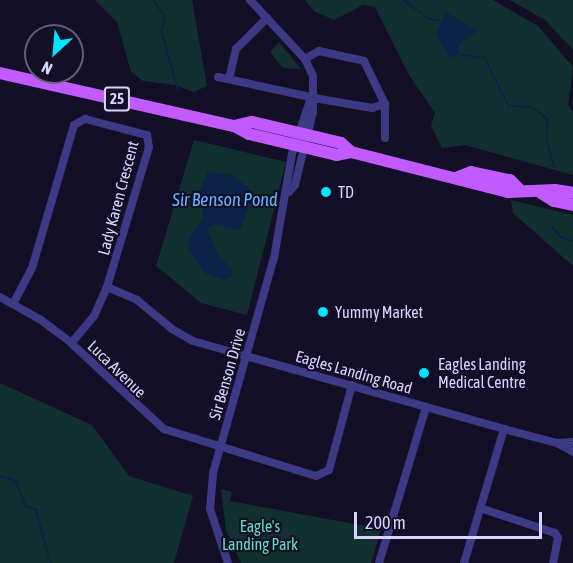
<!DOCTYPE html>
<html>
<head>
<meta charset="utf-8">
<style>
  body { margin:0 }
  #map { position:relative; width:573px; height:563px; overflow:hidden; background:#130f26; font-family:"Asap Condensed",sans-serif }
  div>[style] { position:absolute }
  .green>* { inset:0; background:#12302f }
  .water>* { inset:0; background:#0c2248 }
  .stream>* { height:1.5px; margin:-0.75px; padding:0 0.75px; transform-origin:0.75px; border-radius:0.75px; background:#0c2248 }
  .minor>* { height:8px; margin:-4px; padding:0 4px; transform-origin:4px; border-radius:4px; background:#3d3a85 }
  .primary>* { height:12px; margin:-6px; padding:0 6px; transform-origin:6px; border-radius:6px; background:#c25bff }
  .dots>* { width:16px; height:16px; translate:-50% -50%; box-sizing:border-box; border:3px solid #130f26; border-radius:50% }
  span { translate:-50% -50%; white-space:nowrap; text-align:center; line-height:1.15; -webkit-text-stroke:4.5px #130f26; paint-order:stroke }
  .shield-label span { padding:2px 4px; background:#130f26; border:2px solid; border-radius:4px; -webkit-text-stroke-width:0 }
  .shield-label { font-size:15px; color:#d9d4ff; font-weight:700 }
  .poi-label { font-size:16px; color:#d9d4ff }
  .left { translate:0 -50%; text-align:left }
  .street-label { font-size:16px; color:#d9d4ff }
  .park-label { font-size:16px; color:#5fe0c0 }
  .water-label { font-size:18px; color:#62b6ff; font-style:italic }
  .north { position:absolute; left:24px; top:24px; width:60px; height:60px; box-sizing:border-box; background:#130f26; border:2px solid #625e7d; border-radius:50%; rotate:206deg; font-size:16px; font-weight:700; line-height:24px; text-align:center; color:#d9d4ff }
  .north::after { content:''; display:block; margin:auto; width:21px; height:27px; background:#00e5ff; clip-path:polygon(50% 0,100% 100%,50% 72%,0 100%) }
  .scale { position:absolute; left:354px; top:512px; width:188px; height:27px; box-sizing:border-box; border:3px solid #d9d4ff; border-top:0; padding-left:8px; font-size:18px; line-height:21px; white-space:nowrap; color:#d9d4ff; -webkit-text-stroke:4px #130f26; paint-order:stroke }
</style>
</head>
<body>
<div id="map">
  <div class="green">
    <div style="clip-path:polygon(95px 0,192px 0,207px 86px,194px 92px,175px 85px,143px 81px,131px 72px,117px 22px)"></div>
    <div style="clip-path:polygon(305px 0,493px 0,538px 26px,573px 67px,568px 105px,573px 112px,573px 175px,465px 145px,442px 148px,431px 126px,435px 113px,409px 75px,375px 7px,363px 5px,334px 20px,314px 11px)"></div>
    <div style="clip-path:polygon(510px 0,573px 0,573px 50px,545px 20px)"></div>
    <div style="clip-path:polygon(279px 42px,301px 69px,283px 68px,270px 52px)"></div>
    <div style="clip-path:polygon(194px 140px,286px 162px,247px 315px,201px 303px,156px 266px)"></div>
    <div style="clip-path:polygon(511px 200px,573px 215px,573px 266px,513px 213px)"></div>
    <div style="clip-path:polygon(372px 375px,406px 384px,404px 390px,370px 380px)"></div>
    <div style="clip-path:polygon(0 383px,92px 425px,129px 476px,193px 496px,174px 563px,0 563px)"></div>
    <div style="clip-path:polygon(221px 489px,232px 492px,230px 501px,381px 529px,371px 563px,241px 563px,226px 530px)"></div>
  </div>
  <div class="water">
    <div style="clip-path:polygon(446px 12px,477px 31px,459px 44px,459px 54px,450px 58px,436px 34px)"></div>
    <div style="clip-path:polygon(208px 171px,233px 175px,249px 188px,250px 204px,240px 230px,215px 224px,207px 229px,217px 254px,232px 269px,231px 277px,224px 280px,205px 273px,187px 248px,189px 238px,203px 219px,200px 190px)"></div>
  </div>
  <div class="stream">
    <div style="left:154px;top:0;width:20px;rotate:57deg"></div>
    <div style="left:165px;top:17px;width:15px;rotate:101deg"></div>
    <div style="left:162px;top:32px;width:59px;rotate:74.3deg"></div>
    <div style="left:404px;top:0;width:31px;rotate:37deg"></div>
    <div style="left:429px;top:19px;width:11px;rotate:5deg"></div>
    <div style="left:459px;top:54px;width:26px;rotate:9deg"></div>
    <div style="left:485px;top:58px;width:54px;rotate:63.4deg"></div>
    <div style="left:509px;top:106px;width:23px;rotate:2deg"></div>
    <div style="left:532px;top:107px;width:20px;rotate:37deg"></div>
    <div style="left:548px;top:119px;width:22px;rotate:93deg"></div>
    <div style="left:547px;top:141px;width:27px;rotate:73deg"></div>
    <div style="left:552px;top:227px;width:13px;rotate:48deg"></div>
    <div style="left:561px;top:237px;width:13px;rotate:18deg"></div>
    <div style="left:0;top:476px;width:17px;rotate:17deg"></div>
    <div style="left:16px;top:481px;width:27px;rotate:68deg"></div>
    <div style="left:26px;top:506px;width:11px;rotate:22deg"></div>
    <div style="left:36px;top:510px;width:55px;rotate:74.2deg"></div>
  </div>
  <div class="minor">
    <div style="left:250px;top:0;width:81px;rotate:47deg"></div>
    <div style="left:305px;top:59px;width:19px;rotate:65deg"></div>
    <div style="left:313px;top:76px;width:36px;rotate:90deg"></div>
    <div style="left:313px;top:112px;width:75px;rotate:103.9deg"></div>
    <div style="left:295px;top:185px;width:9px;rotate:131deg"></div>
    <div style="left:305px;top:59px;width:16px;rotate:-30deg"></div>
    <div style="left:319px;top:51px;width:46px;rotate:12.5deg"></div>
    <div style="left:364px;top:61px;width:48px;rotate:64deg"></div>
    <div style="left:385px;top:104px;width:34px;rotate:90deg"></div>
    <div style="left:218px;top:77px;width:104px;rotate:12.2deg"></div>
    <div style="left:320px;top:99px;width:53px;rotate:9.8deg"></div>
    <div style="left:372px;top:108px;width:14px;rotate:-17deg"></div>
    <div style="left:229px;top:79px;width:31px;rotate:-77deg"></div>
    <div style="left:236px;top:49px;width:44px;rotate:-45deg"></div>
    <div style="left:107px;top:287px;width:33px;rotate:23deg"></div>
    <div style="left:137px;top:300px;width:45px;rotate:39.6deg"></div>
    <div style="left:172px;top:329px;width:24px;rotate:30deg"></div>
    <div style="left:193px;top:341px;width:323px;rotate:15.8deg"></div>
    <div style="left:504px;top:429px;width:55px;rotate:14.8deg"></div>
    <div style="left:557px;top:443px;width:16px;rotate:-4deg"></div>
    <div style="left:0;top:297px;width:47px;rotate:29.3deg"></div>
    <div style="left:41px;top:320px;width:38px;rotate:37deg"></div>
    <div style="left:71px;top:343px;width:127px;rotate:42.8deg"></div>
    <div style="left:164px;top:429px;width:159px;rotate:17.2deg"></div>
    <div style="left:316px;top:476px;width:14px;rotate:-25deg"></div>
    <div style="left:329px;top:470px;width:88px;rotate:-74.9deg"></div>
    <div style="left:13px;top:304px;width:41px;rotate:-62.2deg"></div>
    <div style="left:32px;top:268px;width:149px;rotate:-73.6deg"></div>
    <div style="left:74px;top:125px;width:13px;rotate:-29deg"></div>
    <div style="left:85px;top:119px;width:64px;rotate:14.5deg"></div>
    <div style="left:147px;top:135px;width:12px;rotate:81deg"></div>
    <div style="left:149px;top:147px;width:146px;rotate:106.7deg"></div>
    <div style="left:107px;top:287px;width:32px;rotate:114deg"></div>
    <div style="left:94px;top:316px;width:35px;rotate:130deg"></div>
    <div style="left:557px;top:443px;width:18px;rotate:29deg"></div>
    <div style="left:480px;top:508px;width:79px;rotate:18.4deg"></div>
    <div style="left:555px;top:533px;width:6px;rotate:59deg"></div>
    <div style="left:558px;top:538px;width:25px;rotate:101deg"></div>
    <div style="left:228px;top:563px;width:57px;rotate:-108.4deg"></div>
    <div style="left:210px;top:509px;width:36px;rotate:-85deg"></div>
    <div style="left:213px;top:473px;width:223px;rotate:-74.2deg"></div>
    <div style="left:274px;top:258px;width:106px;rotate:-80.2deg"></div>
    <div style="left:292px;top:154px;width:59px;rotate:-71.3deg"></div>
    <div style="left:379px;top:563px;width:163px;rotate:-73.2deg"></div>
    <div style="left:464px;top:563px;width:140px;rotate:-73.4deg"></div>
  </div>
  <div class="primary">
    <div style="left:0;top:73px;width:240px;rotate:12.8deg"></div>
    <div style="left:234px;top:126px;width:17px;rotate:28deg"></div>
    <div style="left:249px;top:134px;width:90px;rotate:13.4deg"></div>
    <div style="left:337px;top:155px;width:14px;rotate:-12deg"></div>
    <div style="left:351px;top:152px;width:162px;rotate:14.3deg"></div>
    <div style="left:508px;top:192px;width:47px;rotate:-2.4deg"></div>
    <div style="left:555px;top:190px;width:18px;rotate:9deg"></div>
    <div style="left:234px;top:126px;width:18px;rotate:-13deg"></div>
    <div style="left:252px;top:122px;width:91px;rotate:13.3deg"></div>
    <div style="left:341px;top:143px;width:13px;rotate:42deg"></div>
    <div style="left:458px;top:177px;width:14px;rotate:-21deg"></div>
    <div style="left:471px;top:172px;width:40px;rotate:12deg"></div>
    <div style="left:510px;top:180px;width:13px;rotate:45deg"></div>
    <div style="left:541px;top:193px;width:15px;rotate:32deg"></div>
    <div style="left:554px;top:201px;width:19px;rotate:12deg"></div>
  </div>
  <div class="dots">
    <div style="left:326px;top:192px;background:#00e5ff"></div>
    <div style="left:323px;top:312px;background:#00e5ff"></div>
    <div style="left:424px;top:373px;background:#00e5ff"></div>
  </div>
  <div class="shield-label">
    <span style="left:117px;top:99px">25</span>
  </div>
  <div class="poi-label">
    <span class="left" style="left:338px;top:192px">TD</span>
    <span class="left" style="left:335px;top:312px">Yummy Market</span>
    <span class="left" style="left:438px;top:373px">Eagles Landing<br>Medical Centre</span>
  </div>
  <div class="street-label">
    <span style="left:118px;top:198px;rotate:-75deg">Lady Karen Crescent</span>
    <span style="left:117px;top:369px;rotate:44deg">Luca Avenue</span>
    <span style="left:354px;top:372px;rotate:16deg">Eagles Landing Road</span>
    <span style="left:227px;top:374px;rotate:-74deg">Sir Benson Drive</span>
  </div>
  <div class="park-label">
    <span style="left:260px;top:535px">Eagle's<br>Landing Park</span>
  </div>
  <div class="water-label">
    <span style="left:225px;top:200px">Sir Benson Pond</span>
  </div>
  <div class="north">N</div>
  <div class="scale">200 m</div>
</div>
</body>
</html>
